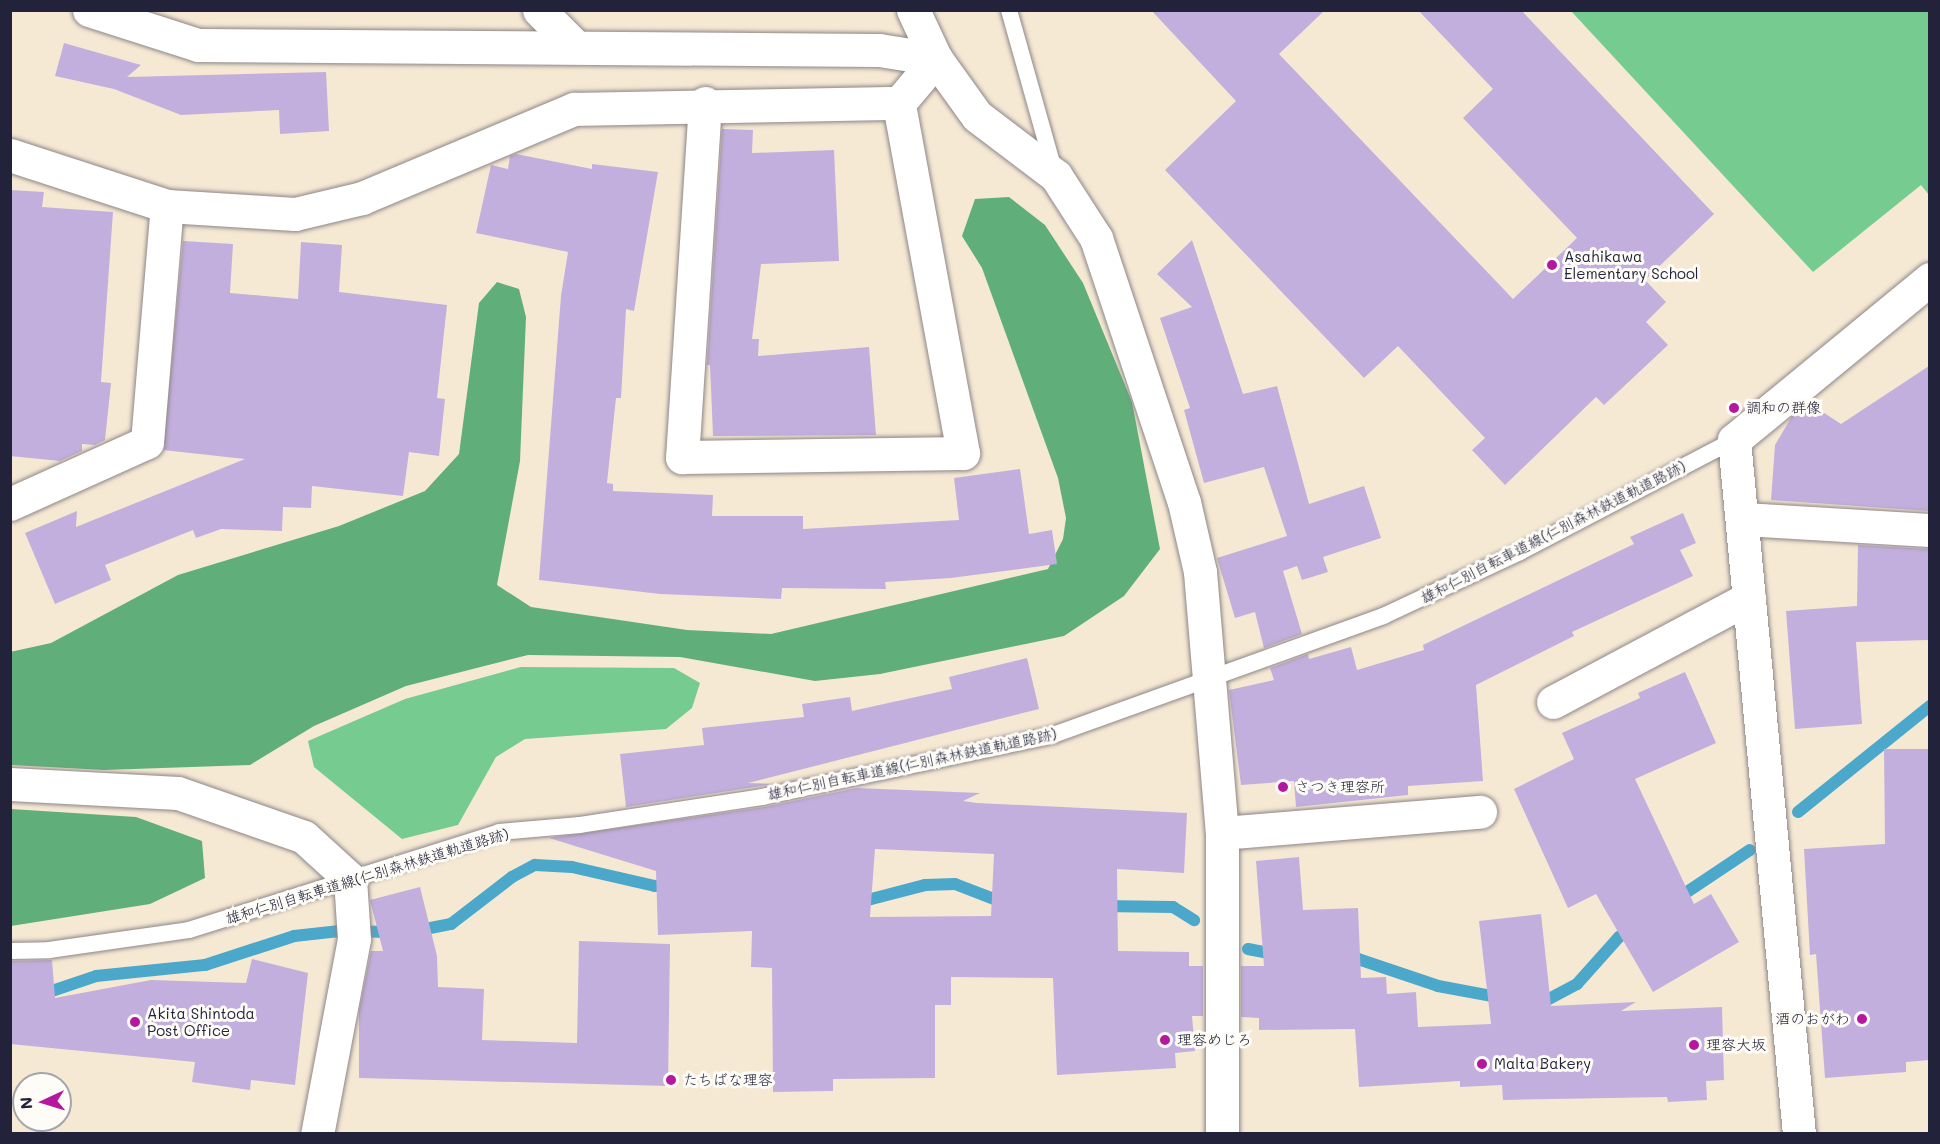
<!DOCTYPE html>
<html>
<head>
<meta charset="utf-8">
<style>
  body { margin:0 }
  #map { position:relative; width:1940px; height:1144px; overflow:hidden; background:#f6e9d4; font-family:Mali,"Klee One",sans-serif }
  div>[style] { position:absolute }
  .green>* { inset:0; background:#75cb90 }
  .forest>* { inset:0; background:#60af7a }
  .stream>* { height:12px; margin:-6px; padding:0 6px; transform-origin:6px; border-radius:6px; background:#4ca8ca }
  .building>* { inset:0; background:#c3afdd }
  .roads { filter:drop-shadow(0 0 2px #8c8688) drop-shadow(0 0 2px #8c8688) }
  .lane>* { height:16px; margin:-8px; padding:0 8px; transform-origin:8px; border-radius:8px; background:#fff }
  .street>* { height:33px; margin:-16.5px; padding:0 16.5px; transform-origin:16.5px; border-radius:16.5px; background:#fff }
  .dots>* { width:16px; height:16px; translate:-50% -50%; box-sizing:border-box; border:3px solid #fdfcf7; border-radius:50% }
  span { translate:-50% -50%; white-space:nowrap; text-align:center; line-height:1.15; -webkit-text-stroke:6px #fdfcf7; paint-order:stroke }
  .poi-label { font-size:15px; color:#22223b }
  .left { translate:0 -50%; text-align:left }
  .right { translate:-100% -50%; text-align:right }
  .street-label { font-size:15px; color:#22223b }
  .frame { position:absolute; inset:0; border:12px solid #22223b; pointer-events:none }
  .north { position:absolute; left:12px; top:1072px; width:60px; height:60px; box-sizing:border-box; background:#fdfcf7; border:2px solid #a5a5ac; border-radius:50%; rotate:266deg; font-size:16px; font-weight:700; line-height:24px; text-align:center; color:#22223b }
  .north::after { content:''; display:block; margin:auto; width:21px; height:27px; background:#b5179e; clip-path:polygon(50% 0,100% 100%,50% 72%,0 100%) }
</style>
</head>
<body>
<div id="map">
  <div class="green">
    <div style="clip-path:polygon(1571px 11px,1929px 11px,1929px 195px,1921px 185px,1813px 272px)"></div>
    <div style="clip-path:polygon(521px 667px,674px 668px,700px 683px,692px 708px,666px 729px,525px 739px,496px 757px,458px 825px,402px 839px,314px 767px,308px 741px,405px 699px)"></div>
  </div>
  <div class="forest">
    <div style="clip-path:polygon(1009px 197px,1045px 225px,1083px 283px,1132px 402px,1160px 549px,1124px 596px,1064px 636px,880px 674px,815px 681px,680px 657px,528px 655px,406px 686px,314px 726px,250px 765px,104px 770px,11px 765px,10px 652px,51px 643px,178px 575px,339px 526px,425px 491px,459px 454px,479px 303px,497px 282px,519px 289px,526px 317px,520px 461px,497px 585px,531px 607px,687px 630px,771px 634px,1048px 569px,1063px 539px,1066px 518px,1058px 478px,982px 268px,962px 236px,975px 199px)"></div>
    <div style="clip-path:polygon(11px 809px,136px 817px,202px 841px,205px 878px,150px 904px,11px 926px)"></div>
  </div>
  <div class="stream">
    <div style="left:1798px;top:812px;width:169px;rotate:-38.8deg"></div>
    <div style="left:1675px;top:900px;width:90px;rotate:-33.7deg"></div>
    <div style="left:856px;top:903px;width:71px;rotate:-14.6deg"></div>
    <div style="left:925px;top:885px;width:30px;rotate:-2deg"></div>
    <div style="left:955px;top:884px;width:56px;rotate:21deg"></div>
    <div style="left:1102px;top:906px;width:71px;rotate:0.8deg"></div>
    <div style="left:1173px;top:907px;width:25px;rotate:32deg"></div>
    <div style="left:415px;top:931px;width:37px;rotate:-11deg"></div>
    <div style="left:451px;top:924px;width:77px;rotate:-37.6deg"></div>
    <div style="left:512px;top:877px;width:26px;rotate:-28deg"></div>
    <div style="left:535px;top:865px;width:37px;rotate:3deg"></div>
    <div style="left:572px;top:867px;width:85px;rotate:12.9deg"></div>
    <div style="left:655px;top:886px;width:18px;rotate:-6deg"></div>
    <div style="left:1248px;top:949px;width:32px;rotate:11deg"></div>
    <div style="left:1345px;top:958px;width:13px;rotate:4deg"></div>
    <div style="left:1358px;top:959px;width:84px;rotate:18.6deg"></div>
    <div style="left:1438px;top:986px;width:65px;rotate:10.6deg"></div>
    <div style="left:40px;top:995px;width:59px;rotate:-18.7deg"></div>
    <div style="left:96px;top:976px;width:110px;rotate:-5.8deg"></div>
    <div style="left:205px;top:965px;width:94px;rotate:-18deg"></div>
    <div style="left:294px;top:936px;width:46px;rotate:-6.2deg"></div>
    <div style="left:340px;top:931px;width:52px;rotate:1.1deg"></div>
    <div style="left:1534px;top:1000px;width:13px"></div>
    <div style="left:1547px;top:1000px;width:34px;rotate:-28deg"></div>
    <div style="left:1577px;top:984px;width:63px;rotate:-48.2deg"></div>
    <div style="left:1619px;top:937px;width:17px;rotate:-33deg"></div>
  </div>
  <div class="building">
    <div style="clip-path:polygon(1151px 10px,1325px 10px,1279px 54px,1513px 299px,1577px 238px,1463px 118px,1493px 89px,1418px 10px,1521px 10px,1714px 214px,1645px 280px,1666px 302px,1646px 322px,1668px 345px,1604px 405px,1596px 397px,1505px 485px,1472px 450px,1485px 438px,1398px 346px,1364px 378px,1165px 170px,1236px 101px)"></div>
    <div style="clip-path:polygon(64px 43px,141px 65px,127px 77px,326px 72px,329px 131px,280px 134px,279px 110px,181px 115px,114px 89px,55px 76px)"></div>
    <div style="clip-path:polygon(722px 129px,753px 130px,752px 153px,834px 150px,839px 261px,761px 264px,752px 339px,759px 339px,758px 356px,869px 347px,876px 435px,713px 436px,710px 365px,707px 365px)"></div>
    <div style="clip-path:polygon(516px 154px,592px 169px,592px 164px,658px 172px,634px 311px,626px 309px,621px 398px,616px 398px,607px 483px,613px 484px,613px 491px,713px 495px,712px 516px,803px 516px,803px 529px,959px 520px,954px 478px,1020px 469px,1029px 534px,1052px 530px,1057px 564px,951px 578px,885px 582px,886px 589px,782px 588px,781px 599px,660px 594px,539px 580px,561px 296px,568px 252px,476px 233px,491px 165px,508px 169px,510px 156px)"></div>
    <div style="clip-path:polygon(10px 190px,44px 192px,42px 207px,113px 212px,101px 382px,111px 383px,105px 440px,95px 445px,82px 444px,82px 451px,60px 461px,10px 456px)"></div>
    <div style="clip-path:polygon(1192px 240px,1243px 394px,1277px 386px,1309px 504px,1364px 486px,1381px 538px,1323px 557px,1328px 572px,1302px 580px,1297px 566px,1283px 571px,1302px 634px,1264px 648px,1255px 612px,1235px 618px,1217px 558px,1287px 536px,1264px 467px,1204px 483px,1184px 410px,1190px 408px,1160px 318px,1192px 307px,1157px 274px)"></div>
    <div style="clip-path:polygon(183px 241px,233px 244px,230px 293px,298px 299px,301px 242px,342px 245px,339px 292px,447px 305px,437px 398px,445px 399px,439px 456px,409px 452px,403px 496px,312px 486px,311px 508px,283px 507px,282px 531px,221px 529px,196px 538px,193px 530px,105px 565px,111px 580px,55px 604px,25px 533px,77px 511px,76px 527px,245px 459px,163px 450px)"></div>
    <div style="clip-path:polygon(1929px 366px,1929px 511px,1771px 500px,1775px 445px,1792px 416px,1809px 403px,1841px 424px)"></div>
    <div style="clip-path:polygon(1683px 513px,1696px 543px,1680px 550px,1693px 576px,1572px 632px,1574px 636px,1476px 685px,1483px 781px,1408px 786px,1408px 795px,1296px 807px,1294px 781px,1241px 785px,1229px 690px,1274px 680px,1270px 668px,1308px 654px,1309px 659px,1351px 647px,1357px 670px,1424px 650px,1423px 645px,1634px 544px,1630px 537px)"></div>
    <div style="clip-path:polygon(1858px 545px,1929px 549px,1929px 640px,1856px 642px,1862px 724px,1795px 729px,1786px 611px,1857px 606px)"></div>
    <div style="clip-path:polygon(1027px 658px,1039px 709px,748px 783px,774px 784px,626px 807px,620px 754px,704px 745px,702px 728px,804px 717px,802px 704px,850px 697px,852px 711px,952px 689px,949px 677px)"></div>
    <div style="clip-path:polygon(1685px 672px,1716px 743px,1635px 779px,1694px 904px,1711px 894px,1739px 942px,1653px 992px,1596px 894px,1568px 908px,1514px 789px,1574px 759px,1562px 733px,1640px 698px,1638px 693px)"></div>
    <div style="clip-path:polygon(1884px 749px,1929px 749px,1929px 1060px,1906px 1062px,1906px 1072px,1825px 1078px,1816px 954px,1810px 955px,1804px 849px,1885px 844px)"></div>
    <div style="clip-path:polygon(evenodd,857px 788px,980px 793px,963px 801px,977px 803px,1187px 813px,1184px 873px,1117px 869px,1118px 951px,1189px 952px,1189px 966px,1203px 966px,1203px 1016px,1192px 1016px,1195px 1051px,1175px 1053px,1176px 1068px,1057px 1075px,1053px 978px,951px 977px,951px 1005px,935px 1005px,935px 1078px,833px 1079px,833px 1091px,773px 1092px,772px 968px,751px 967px,752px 931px,658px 935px,656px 871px,549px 838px,764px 807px,857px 788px,875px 849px,994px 854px,991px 916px,870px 917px,875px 849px)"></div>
    <div style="clip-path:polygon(1299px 857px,1303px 910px,1358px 908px,1361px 978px,1386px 977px,1387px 994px,1416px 992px,1418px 1027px,1491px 1024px,1479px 921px,1541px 914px,1551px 1006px,1636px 1002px,1621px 1011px,1722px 1007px,1724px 1080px,1706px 1081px,1707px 1100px,1668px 1102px,1667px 1097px,1503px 1100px,1502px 1085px,1460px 1087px,1460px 1081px,1359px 1087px,1355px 1029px,1259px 1030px,1259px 1018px,1241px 1017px,1241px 966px,1264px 966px,1256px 861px)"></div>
    <div style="clip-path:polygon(420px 887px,437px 956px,438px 987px,484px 989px,482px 1040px,577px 1043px,579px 941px,670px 944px,668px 1086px,359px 1078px,359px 1011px,371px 951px,383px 951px,370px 900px)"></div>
    <div style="clip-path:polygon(252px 959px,308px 973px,295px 1085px,251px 1080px,250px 1090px,192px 1082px,195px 1062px,10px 1044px,10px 961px,52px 960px,55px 998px,151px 980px,246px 983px)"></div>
  </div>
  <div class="roads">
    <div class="lane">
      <div style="left:1009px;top:10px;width:166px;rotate:74.3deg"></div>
      <div style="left:10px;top:951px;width:39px;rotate:-1deg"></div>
      <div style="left:49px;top:950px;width:141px;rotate:-8.1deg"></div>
      <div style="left:189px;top:930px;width:325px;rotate:-17.5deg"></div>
      <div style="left:499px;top:832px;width:81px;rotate:-4.9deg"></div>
      <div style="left:580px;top:825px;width:184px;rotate:-8.7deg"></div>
      <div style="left:762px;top:797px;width:298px;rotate:-12deg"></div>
      <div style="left:1053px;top:735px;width:351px;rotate:-19.8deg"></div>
      <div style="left:1383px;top:616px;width:151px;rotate:-25deg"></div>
      <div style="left:1520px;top:552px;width:242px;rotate:-27.6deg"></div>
    </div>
    <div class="street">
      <div style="left:89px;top:10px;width:114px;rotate:17.8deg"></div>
      <div style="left:198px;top:45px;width:681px;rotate:0.42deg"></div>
      <div style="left:879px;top:50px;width:58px;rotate:9deg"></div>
      <div style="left:539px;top:10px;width:51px;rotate:45deg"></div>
      <div style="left:913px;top:10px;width:54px;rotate:64.9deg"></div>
      <div style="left:936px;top:59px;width:70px;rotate:54.3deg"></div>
      <div style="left:977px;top:116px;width:99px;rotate:37.2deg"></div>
      <div style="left:1056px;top:176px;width:74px;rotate:57.2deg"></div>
      <div style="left:1096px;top:238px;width:278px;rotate:71.6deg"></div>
      <div style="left:1184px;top:502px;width:72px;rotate:77.1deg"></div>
      <div style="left:1200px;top:572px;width:262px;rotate:85.2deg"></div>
      <div style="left:1222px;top:833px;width:301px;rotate:90deg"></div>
      <div style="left:705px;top:103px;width:355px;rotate:93.7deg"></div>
      <div style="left:682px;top:457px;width:281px;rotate:-0.8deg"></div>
      <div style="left:963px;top:453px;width:356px;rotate:-100.4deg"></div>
      <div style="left:10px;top:155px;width:165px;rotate:18deg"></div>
      <div style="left:167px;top:206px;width:128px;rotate:3.6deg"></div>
      <div style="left:295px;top:214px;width:69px;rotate:-13.4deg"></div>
      <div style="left:362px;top:198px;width:230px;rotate:-22.8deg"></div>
      <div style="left:574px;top:109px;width:325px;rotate:-1.1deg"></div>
      <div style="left:899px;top:103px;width:57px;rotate:-49.9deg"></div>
      <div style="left:10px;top:504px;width:150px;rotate:-24.3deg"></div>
      <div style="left:147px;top:442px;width:237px;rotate:-85.2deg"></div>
      <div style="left:1743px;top:519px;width:187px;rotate:3.4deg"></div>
      <div style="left:1553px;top:702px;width:222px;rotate:-28deg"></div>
      <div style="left:10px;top:784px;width:168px;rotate:3.1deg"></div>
      <div style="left:178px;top:793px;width:133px;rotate:19.2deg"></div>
      <div style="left:304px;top:837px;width:62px;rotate:42.4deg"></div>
      <div style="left:350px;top:879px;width:60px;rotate:86.2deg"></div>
      <div style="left:354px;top:939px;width:198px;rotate:100.7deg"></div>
      <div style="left:1222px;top:833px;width:259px;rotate:-4.7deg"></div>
      <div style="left:1799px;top:1134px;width:697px;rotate:-95.35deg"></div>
      <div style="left:1734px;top:440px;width:254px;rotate:-39.4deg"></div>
    </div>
  </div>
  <div class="dots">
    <div style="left:1552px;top:265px;background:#b5179e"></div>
    <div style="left:1734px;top:408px;background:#b5179e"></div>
    <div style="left:1283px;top:787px;background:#b5179e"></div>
    <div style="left:1862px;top:1019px;background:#b5179e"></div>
    <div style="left:135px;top:1022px;background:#b5179e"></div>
    <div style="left:1165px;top:1040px;background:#b5179e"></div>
    <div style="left:1694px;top:1045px;background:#b5179e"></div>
    <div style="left:1482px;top:1064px;background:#b5179e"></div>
    <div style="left:671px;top:1080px;background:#b5179e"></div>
  </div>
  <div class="poi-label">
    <span class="left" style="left:1564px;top:265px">Asahikawa<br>Elementary School</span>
    <span class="left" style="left:1746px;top:408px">調和の群像</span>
    <span class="left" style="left:1295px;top:787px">さつき理容所</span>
    <span class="left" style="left:147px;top:1022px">Akita Shintoda<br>Post Office</span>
    <span class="right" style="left:1850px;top:1019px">酒のおがわ</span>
    <span class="left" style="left:1177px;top:1040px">理容めじろ</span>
    <span class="left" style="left:1706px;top:1045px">理容大坂</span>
    <span class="left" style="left:1494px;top:1064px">Malta Bakery</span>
    <span class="left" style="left:683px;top:1080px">たちばな理容</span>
  </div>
  <div class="street-label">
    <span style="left:1553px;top:532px;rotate:-27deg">雄和仁別自転車道線(仁別森林鉄道軌道路跡)</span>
    <span style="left:912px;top:764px;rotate:-12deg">雄和仁別自転車道線(仁別森林鉄道軌道路跡)</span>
    <span style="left:367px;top:876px;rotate:-17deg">雄和仁別自転車道線(仁別森林鉄道軌道路跡)</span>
  </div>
  <div class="frame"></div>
  <div class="north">N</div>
</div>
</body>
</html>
